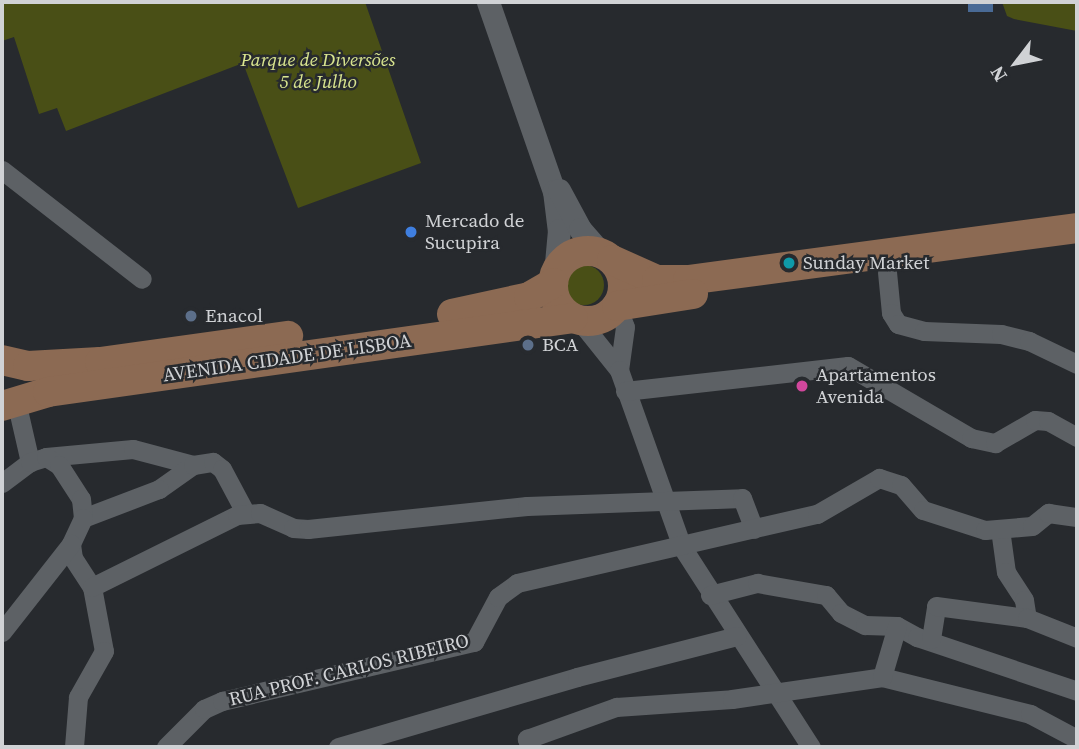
<!DOCTYPE html>
<html>
<head>
<meta charset="utf-8">
<style>
  body { margin:0 }
  #map { position:relative; width:1079px; height:749px; overflow:hidden; background:#272a2e; font-family:"Source Serif 4",serif }
  div>[style] { position:absolute }
  .green>* { inset:0; background:#494f16 }
  .round { border-radius:50% }
  .water>* { inset:0; background:#496a96; transform-origin:0 0 }
  .minor>* { height:19px; margin:-9.5px; padding:0 9.5px; transform-origin:9.5px; border-radius:9.5px; background:#5d6165 }
  .tertiary>* { height:23px; margin:-11.5px; padding:0 11.5px; transform-origin:11.5px; border-radius:11.5px; background:#5d6165 }
  .primary>* { height:30px; margin:-15px; padding:0 15px; transform-origin:15px; border-radius:15px; background:#8c6a53 }
  .primary>.ring { margin:-15px; padding:0; box-sizing:content-box; background:none; border:30px solid #8c6a53; border-radius:50% }
  .dots>* { width:19px; height:19px; translate:-50% -50%; box-sizing:border-box; border:4px solid #272a2e; border-radius:50% }
  span { translate:-50% -50%; white-space:nowrap; text-align:center; line-height:1.15; -webkit-text-stroke:5px #272a2e; paint-order:stroke }
  .park-label { font-size:19px; color:#d9e58f; font-style:italic }
  .poi-label { font-size:19px; color:#d0d2d5 }
  .left { translate:0 -50%; text-align:left }
  .street-label { font-size:19px; color:#d0d2d5 }
  .frame { position:absolute; inset:0; border:4px solid #d0d2d5; pointer-events:none }
  .north { position:absolute; left:981px; top:28px; width:70px; height:70px; -webkit-text-stroke:5px #272a2e; paint-order:stroke; rotate:238deg; font-size:19px; font-weight:700; line-height:28px; text-align:center; color:#d0d2d5 }
  .north::after { content:''; display:block; margin:auto; width:24px; height:32px; background:#d0d2d5; clip-path:polygon(50% 0,100% 100%,50% 72%,0 100%) }
</style>
</head>
<body>
<div id="map">
  <div class="green">
    <div style="clip-path:polygon(2px 2px,365px 2px,421px 163px,298px 208px,243px 63px,66px 131px,57px 108px,39px 114px,14px 37px,2px 41px)"></div>
    <div style="clip-path:polygon(1002px 2px,1077px 2px,1077px 31px,1014px 19px,1007px 16px)"></div>
    <div class="round" style="left:564px;top:265px;width:40px;height:40px"></div>
  </div>
  <div class="water">
    <div style="left:968px;top:2px;width:25px;height:10px"></div>
  </div>
  <div class="minor">
    <div style="left:2px;top:170px;width:177px;rotate:37.9deg"></div>
    <div style="left:887px;top:272px;width:41px;rotate:84.4deg"></div>
    <div style="left:891px;top:313px;width:13px;rotate:58deg"></div>
    <div style="left:898px;top:324px;width:27px;rotate:15deg"></div>
    <div style="left:924px;top:331px;width:77px;rotate:2.2deg"></div>
    <div style="left:1001px;top:334px;width:29px;rotate:14deg"></div>
    <div style="left:1029px;top:341px;width:53px;rotate:25.6deg"></div>
    <div style="left:617px;top:306px;width:22px;rotate:69deg"></div>
    <div style="left:625px;top:327px;width:43px;rotate:97.9deg"></div>
    <div style="left:579px;top:320px;width:64px;rotate:51.3deg"></div>
    <div style="left:619px;top:370px;width:188px;rotate:70.4deg"></div>
    <div style="left:682px;top:547px;width:238px;rotate:57.2deg"></div>
    <div style="left:625px;top:391px;width:224px;rotate:-6.4deg"></div>
    <div style="left:848px;top:366px;width:143px;rotate:30.3deg"></div>
    <div style="left:971px;top:438px;width:25px;rotate:12deg"></div>
    <div style="left:995px;top:443px;width:46px;rotate:-29.9deg"></div>
    <div style="left:1035px;top:420px;width:13px;rotate:4deg"></div>
    <div style="left:1048px;top:421px;width:33px;rotate:29deg"></div>
    <div style="left:16px;top:401px;width:63px;rotate:77.1deg"></div>
    <div style="left:46px;top:457px;width:87px;rotate:-5.3deg"></div>
    <div style="left:133px;top:449px;width:62px;rotate:14.9deg"></div>
    <div style="left:193px;top:465px;width:42px;rotate:144.8deg"></div>
    <div style="left:159px;top:489px;width:81px;rotate:159.1deg"></div>
    <div style="left:193px;top:465px;width:20px;rotate:-9deg"></div>
    <div style="left:213px;top:462px;width:11px;rotate:38deg"></div>
    <div style="left:222px;top:469px;width:51px;rotate:61.9deg"></div>
    <div style="left:2px;top:483px;width:35px;rotate:-37deg"></div>
    <div style="left:30px;top:462px;width:17px;rotate:-17deg"></div>
    <div style="left:46px;top:457px;width:15px;rotate:32deg"></div>
    <div style="left:59px;top:465px;width:40px;rotate:57.1deg"></div>
    <div style="left:81px;top:499px;width:19px;rotate:84deg"></div>
    <div style="left:83px;top:518px;width:29px;rotate:115deg"></div>
    <div style="left:71px;top:544px;width:14px;rotate:82deg"></div>
    <div style="left:73px;top:558px;width:35px;rotate:57deg"></div>
    <div style="left:92px;top:587px;width:65px;rotate:79.4deg"></div>
    <div style="left:104px;top:651px;width:53px;rotate:119.5deg"></div>
    <div style="left:78px;top:697px;width:50px;rotate:94.6deg"></div>
    <div style="left:1000px;top:529px;width:43px;rotate:82.1deg"></div>
    <div style="left:1006px;top:572px;width:33px;rotate:57deg"></div>
    <div style="left:1024px;top:600px;width:18px;rotate:81deg"></div>
    <div style="left:92px;top:587px;width:162px;rotate:-26.4deg"></div>
    <div style="left:237px;top:515px;width:23px;rotate:-5deg"></div>
    <div style="left:260px;top:513px;width:36px;rotate:24deg"></div>
    <div style="left:293px;top:528px;width:15px;rotate:4deg"></div>
    <div style="left:308px;top:529px;width:220px;rotate:-6deg"></div>
    <div style="left:527px;top:506px;width:215px;rotate:-2.1deg"></div>
    <div style="left:742px;top:498px;width:33px;rotate:69deg"></div>
    <div style="left:710px;top:595px;width:49px;rotate:-14.3deg"></div>
    <div style="left:757px;top:583px;width:70px;rotate:9.9deg"></div>
    <div style="left:826px;top:595px;width:23px;rotate:50deg"></div>
    <div style="left:841px;top:613px;width:27px;rotate:27deg"></div>
    <div style="left:865px;top:625px;width:32px;rotate:2deg"></div>
    <div style="left:897px;top:626px;width:23px;rotate:29deg"></div>
    <div style="left:917px;top:637px;width:169px;rotate:18.6deg"></div>
    <div style="left:2px;top:632px;width:112px;rotate:-51.9deg"></div>
    <div style="left:931px;top:639px;width:33px;rotate:-81deg"></div>
    <div style="left:936px;top:606px;width:92px;rotate:7.5deg"></div>
    <div style="left:1027px;top:618px;width:54px;rotate:21.8deg"></div>
    <div style="left:882px;top:677px;width:153px;rotate:14deg"></div>
    <div style="left:1030px;top:714px;width:53px;rotate:28deg"></div>
    <div style="left:166px;top:747px;width:54px;rotate:-45deg"></div>
    <div style="left:204px;top:709px;width:20px;rotate:-24deg"></div>
    <div style="left:222px;top:701px;width:259px;rotate:-13.2deg"></div>
    <div style="left:474px;top:642px;width:51px;rotate:-61.9deg"></div>
    <div style="left:498px;top:597px;width:24px;rotate:-36deg"></div>
    <div style="left:517px;top:583px;width:308px;rotate:-13deg"></div>
    <div style="left:817px;top:514px;width:72px;rotate:-30.1deg"></div>
    <div style="left:879px;top:478px;width:23px;rotate:18deg"></div>
    <div style="left:901px;top:485px;width:33px;rotate:49deg"></div>
    <div style="left:923px;top:510px;width:65px;rotate:17.9deg"></div>
    <div style="left:985px;top:530px;width:47px;rotate:-4.9deg"></div>
    <div style="left:1032px;top:526px;width:21px;rotate:-39deg"></div>
    <div style="left:1048px;top:513px;width:29px;rotate:8deg"></div>
    <div style="left:338px;top:747px;width:249px;rotate:-16.3deg"></div>
    <div style="left:577px;top:677px;width:165px;rotate:-14.4deg"></div>
    <div style="left:530px;top:747px;width:9px;rotate:-111deg"></div>
    <div style="left:527px;top:739px;width:95px;rotate:-19.8deg"></div>
    <div style="left:616px;top:707px;width:116px;rotate:-3.9deg"></div>
    <div style="left:732px;top:699px;width:152px;rotate:-8.3deg"></div>
    <div style="left:882px;top:677px;width:53px;rotate:-73.6deg"></div>
  </div>
  <div class="tertiary">
    <div style="left:488px;top:2px;width:200px;rotate:70.8deg"></div>
    <div style="left:554px;top:191px;width:39px;rotate:83deg"></div>
    <div style="left:559px;top:230px;width:44px;rotate:95.2deg"></div>
    <div style="left:559px;top:190px;width:44px;rotate:61.7deg"></div>
    <div style="left:580px;top:229px;width:33px;rotate:49deg"></div>
  </div>
  <div class="primary">
    <div class="ring" style="left:553px;top:251px;width:40px;height:40px"></div>
    <div style="left:612px;top:260px;width:49px;rotate:24deg"></div>
    <div style="left:657px;top:280px;width:31px"></div>
    <div style="left:688px;top:280px;width:392px;rotate:-7.6deg"></div>
    <div style="left:617px;top:306px;width:77px;rotate:-9deg"></div>
    <div style="left:452px;top:314px;width:79px;rotate:-12.4deg"></div>
    <div style="left:529px;top:297px;width:28px;rotate:-30deg"></div>
    <div style="left:2px;top:360px;width:27px;rotate:13deg"></div>
    <div style="left:28px;top:366px;width:72px;rotate:-3.2deg"></div>
    <div style="left:100px;top:362px;width:190px;rotate:-7.9deg"></div>
    <div style="left:2px;top:406px;width:48px;rotate:-16.9deg"></div>
    <div style="left:48px;top:392px;width:530px;rotate:-8.02deg"></div>
  </div>
  <div class="dots">
    <div style="left:411px;top:232px;background:#3f7fe0"></div>
    <div style="left:789px;top:263px;background:#0f9aa8"></div>
    <div style="left:191px;top:316px;background:#5c6f8a"></div>
    <div style="left:528px;top:345px;background:#5c6f8a"></div>
    <div style="left:802px;top:386px;background:#d1479c"></div>
  </div>
  <div class="park-label">
    <span style="left:318px;top:71px">Parque de Diversões<br>5 de Julho</span>
  </div>
  <div class="poi-label">
    <span class="left" style="left:425px;top:232px">Mercado de<br>Sucupira</span>
    <span class="left" style="left:803px;top:263px">Sunday Market</span>
    <span class="left" style="left:205px;top:316px">Enacol</span>
    <span class="left" style="left:542px;top:345px">BCA</span>
    <span class="left" style="left:816px;top:386px">Apartamentos<br>Avenida</span>
  </div>
  <div class="street-label">
    <span style="left:287px;top:358px;rotate:-8deg">AVENIDA CIDADE DE LISBOA</span>
    <span style="left:349px;top:670px;rotate:-14deg">RUA PROF. CARLOS RIBEIRO</span>
  </div>
  <div class="frame"></div>
  <div class="north">N</div>
</div>
</body>
</html>
